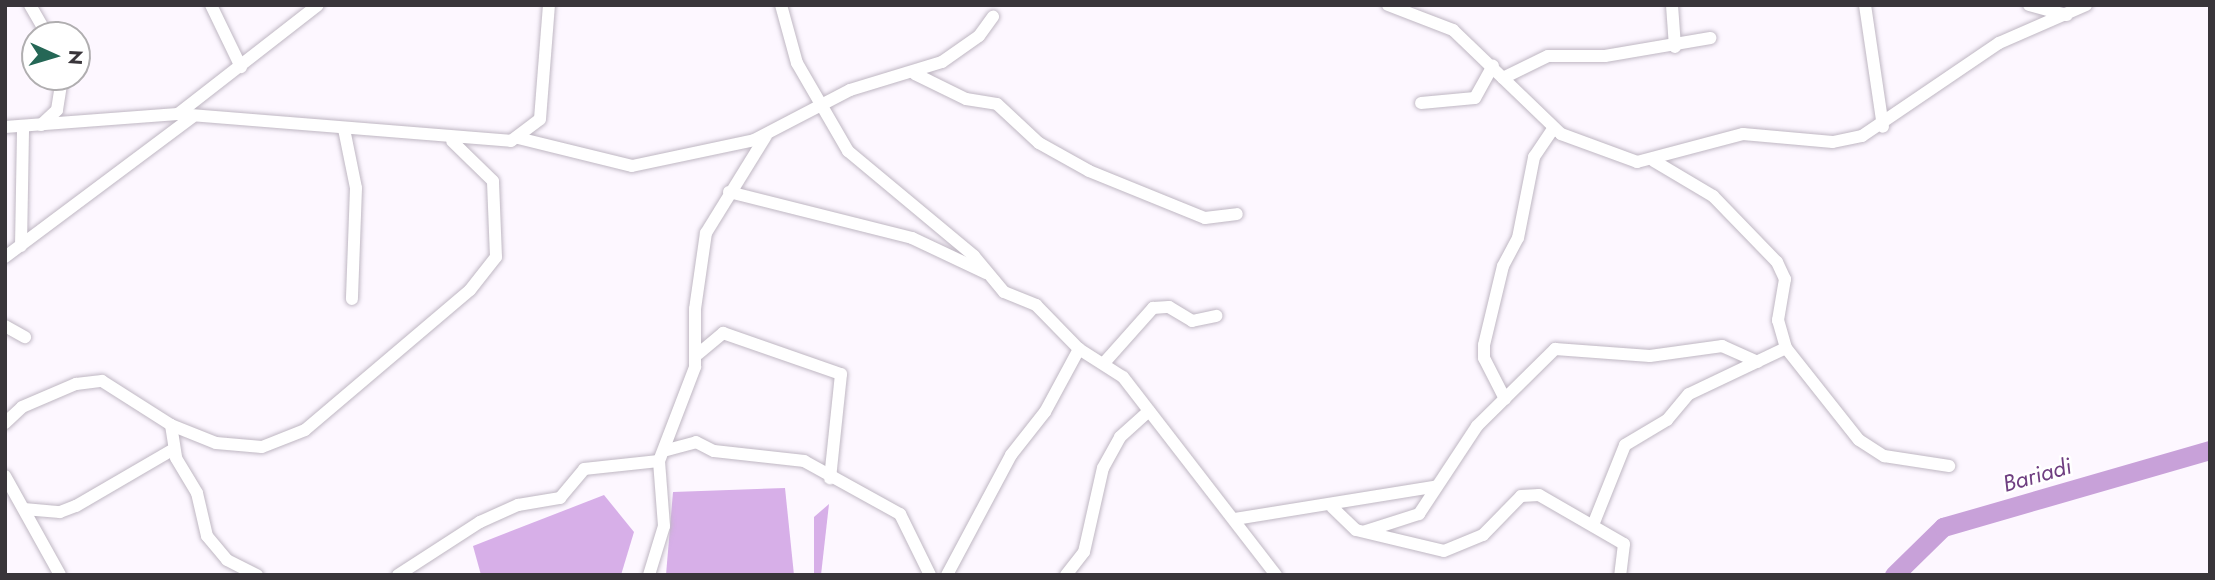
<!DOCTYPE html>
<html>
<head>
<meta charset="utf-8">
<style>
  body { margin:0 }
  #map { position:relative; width:2215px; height:580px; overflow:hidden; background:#fdf7ff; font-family:Jost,sans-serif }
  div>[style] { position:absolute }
  .forest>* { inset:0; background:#d7afe8 }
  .river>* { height:19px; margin:-9.5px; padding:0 9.5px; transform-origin:9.5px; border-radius:9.5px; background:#c8a1d9 }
  .roads { filter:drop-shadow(0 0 2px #bfb7c3) drop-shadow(0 0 2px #bfb7c3) }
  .street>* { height:12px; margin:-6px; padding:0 6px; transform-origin:6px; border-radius:6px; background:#fff }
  span { translate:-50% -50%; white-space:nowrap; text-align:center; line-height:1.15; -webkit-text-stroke:5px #fff; paint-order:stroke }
  .water-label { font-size:23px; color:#6f3e81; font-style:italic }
  .frame { position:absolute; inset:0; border:7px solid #39353a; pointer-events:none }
  .north { position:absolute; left:21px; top:21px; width:70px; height:70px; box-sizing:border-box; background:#fff; border:2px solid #b0aeb0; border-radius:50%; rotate:94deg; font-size:19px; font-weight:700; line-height:28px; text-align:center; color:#39353a }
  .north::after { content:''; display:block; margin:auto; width:24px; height:32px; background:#256756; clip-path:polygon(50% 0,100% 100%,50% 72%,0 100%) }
</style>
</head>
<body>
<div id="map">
  <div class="forest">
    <div style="clip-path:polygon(785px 488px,794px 575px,666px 575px,673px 492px)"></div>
    <div style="clip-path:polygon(604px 495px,634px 532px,621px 575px,481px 575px,473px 546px)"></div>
    <div style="clip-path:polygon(829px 504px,821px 575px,814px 575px,814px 517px)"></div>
  </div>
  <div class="river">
    <div style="left:1894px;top:575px;width:69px;rotate:-44.4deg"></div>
    <div style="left:1943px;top:527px;width:278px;rotate:-16.1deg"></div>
  </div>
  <div class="roads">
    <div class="street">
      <div style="left:30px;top:5px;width:34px;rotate:60deg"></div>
      <div style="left:211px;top:5px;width:69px;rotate:64.2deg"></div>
      <div style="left:781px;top:5px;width:60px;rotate:74.6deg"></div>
      <div style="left:797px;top:63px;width:102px;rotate:59.9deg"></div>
      <div style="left:848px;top:151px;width:164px;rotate:39.8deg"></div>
      <div style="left:974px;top:256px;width:47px;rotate:50.2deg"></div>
      <div style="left:1004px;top:292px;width:35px;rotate:22deg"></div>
      <div style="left:1036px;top:305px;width:62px;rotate:45.7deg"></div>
      <div style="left:1079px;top:349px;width:52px;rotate:32.5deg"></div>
      <div style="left:1123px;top:377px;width:250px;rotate:52.3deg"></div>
      <div style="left:1388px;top:5px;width:70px;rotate:21deg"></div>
      <div style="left:1453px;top:30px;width:150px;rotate:43.9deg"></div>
      <div style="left:1561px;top:134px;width:81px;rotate:20.2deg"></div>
      <div style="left:1637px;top:162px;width:110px;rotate:-14.8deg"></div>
      <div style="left:1743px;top:134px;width:90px;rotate:5.1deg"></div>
      <div style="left:1833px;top:142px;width:30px;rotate:-12deg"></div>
      <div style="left:1862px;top:136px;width:166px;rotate:-34.2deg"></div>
      <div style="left:1999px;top:43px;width:95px;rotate:-23.6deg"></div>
      <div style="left:1672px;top:5px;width:42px;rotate:85.9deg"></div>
      <div style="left:1865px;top:5px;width:123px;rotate:81.6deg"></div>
      <div style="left:2029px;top:5px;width:39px;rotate:15deg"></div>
      <div style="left:915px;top:74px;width:57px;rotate:26.1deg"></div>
      <div style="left:966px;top:99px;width:31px;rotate:9deg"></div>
      <div style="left:997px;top:104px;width:57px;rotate:42.9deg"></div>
      <div style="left:1039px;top:143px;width:57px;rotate:29.2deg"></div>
      <div style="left:1089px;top:171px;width:125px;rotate:22.1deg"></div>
      <div style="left:1205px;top:218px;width:32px;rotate:-7deg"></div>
      <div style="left:1503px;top:78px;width:50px;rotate:-26.1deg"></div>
      <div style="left:1548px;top:56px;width:57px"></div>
      <div style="left:1605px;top:56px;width:107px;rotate:-9.7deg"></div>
      <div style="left:1421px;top:103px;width:54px;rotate:-5.3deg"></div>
      <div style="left:1475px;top:98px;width:37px;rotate:-61deg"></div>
      <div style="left:178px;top:114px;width:177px;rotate:-37.9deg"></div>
      <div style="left:41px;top:125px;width:22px;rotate:-43deg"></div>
      <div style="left:57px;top:110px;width:33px;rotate:-81deg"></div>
      <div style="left:5px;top:127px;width:173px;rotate:-4.3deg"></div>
      <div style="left:178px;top:114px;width:334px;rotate:4.6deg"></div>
      <div style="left:511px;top:141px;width:36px;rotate:-37deg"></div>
      <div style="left:540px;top:119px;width:114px;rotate:-85.5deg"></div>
      <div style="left:344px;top:129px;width:60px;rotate:78.5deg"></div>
      <div style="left:356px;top:188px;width:111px;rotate:92.1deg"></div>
      <div style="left:518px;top:138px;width:117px;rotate:13.8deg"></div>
      <div style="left:632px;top:166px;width:125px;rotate:-12deg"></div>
      <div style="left:754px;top:140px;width:108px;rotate:-27.5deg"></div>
      <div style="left:850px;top:90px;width:96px;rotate:-16.9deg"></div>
      <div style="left:942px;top:62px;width:45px;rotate:-35.1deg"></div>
      <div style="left:979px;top:36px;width:24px;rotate:-54deg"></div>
      <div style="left:1654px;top:161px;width:69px;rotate:30.7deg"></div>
      <div style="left:1713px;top:196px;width:92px;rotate:45.9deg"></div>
      <div style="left:1777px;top:262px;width:19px;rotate:65deg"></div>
      <div style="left:1785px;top:279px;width:42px;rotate:99.7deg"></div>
      <div style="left:1778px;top:320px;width:29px;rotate:74deg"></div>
      <div style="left:1786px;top:348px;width:117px;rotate:51.6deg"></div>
      <div style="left:1859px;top:440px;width:30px;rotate:33deg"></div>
      <div style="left:1884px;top:456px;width:66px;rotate:8.7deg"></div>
      <div style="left:729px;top:192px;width:189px;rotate:14.1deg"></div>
      <div style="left:912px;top:238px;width:82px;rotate:25.3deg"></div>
      <div style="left:21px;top:246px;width:119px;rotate:-89deg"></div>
      <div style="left:5px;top:257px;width:234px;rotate:-36.8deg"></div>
      <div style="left:5px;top:326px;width:23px;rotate:29deg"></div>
      <div style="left:698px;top:354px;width:33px;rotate:-40deg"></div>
      <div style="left:723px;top:333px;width:125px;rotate:19.2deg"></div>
      <div style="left:841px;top:374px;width:105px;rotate:96deg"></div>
      <div style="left:1104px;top:363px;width:74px;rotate:-48.3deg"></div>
      <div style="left:1153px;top:308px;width:16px;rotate:-4deg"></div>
      <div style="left:1169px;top:307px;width:27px;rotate:31deg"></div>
      <div style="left:1192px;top:321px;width:25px;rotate:-12deg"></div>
      <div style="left:1505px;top:399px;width:46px;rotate:-117.1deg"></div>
      <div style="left:1484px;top:358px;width:13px;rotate:-90deg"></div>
      <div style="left:1484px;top:345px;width:81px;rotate:-76.5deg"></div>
      <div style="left:1503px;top:266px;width:32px;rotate:-62deg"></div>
      <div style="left:1518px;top:238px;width:83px;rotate:-78.8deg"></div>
      <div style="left:1534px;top:157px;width:34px;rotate:-56deg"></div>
      <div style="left:5px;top:423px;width:23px;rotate:-43deg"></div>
      <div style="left:22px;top:407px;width:59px;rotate:-23.1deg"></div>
      <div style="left:76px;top:384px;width:26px;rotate:-7deg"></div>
      <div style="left:102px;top:381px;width:82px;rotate:32.5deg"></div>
      <div style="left:171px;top:425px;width:48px;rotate:21.8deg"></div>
      <div style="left:216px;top:443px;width:46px;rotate:5deg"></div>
      <div style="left:262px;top:447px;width:46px;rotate:-21.6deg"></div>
      <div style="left:305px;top:430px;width:216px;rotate:-40.3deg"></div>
      <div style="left:470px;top:290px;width:42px;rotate:-51.8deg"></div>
      <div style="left:496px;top:257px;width:76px;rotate:-92.3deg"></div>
      <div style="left:493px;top:181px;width:57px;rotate:-135.7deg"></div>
      <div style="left:171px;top:425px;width:33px;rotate:81deg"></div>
      <div style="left:176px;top:458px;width:41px;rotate:59deg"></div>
      <div style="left:197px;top:493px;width:44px;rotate:76.9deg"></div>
      <div style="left:207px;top:536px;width:31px;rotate:50deg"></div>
      <div style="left:227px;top:560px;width:34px;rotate:27deg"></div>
      <div style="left:667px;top:450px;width:30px;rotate:-15deg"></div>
      <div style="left:696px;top:442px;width:20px;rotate:27deg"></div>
      <div style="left:714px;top:451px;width:91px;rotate:6.3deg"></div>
      <div style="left:804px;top:461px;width:110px;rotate:28.9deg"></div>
      <div style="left:900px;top:514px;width:68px;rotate:63.8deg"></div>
      <div style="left:5px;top:476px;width:113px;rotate:60.9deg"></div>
      <div style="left:1332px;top:507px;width:33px;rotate:44deg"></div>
      <div style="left:1356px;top:530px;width:90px;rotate:13.4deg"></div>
      <div style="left:1444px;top:551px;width:42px;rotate:-22.3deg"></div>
      <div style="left:1483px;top:535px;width:54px;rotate:-45.7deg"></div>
      <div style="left:1521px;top:496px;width:18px;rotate:-3deg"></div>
      <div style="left:1539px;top:495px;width:98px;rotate:30deg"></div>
      <div style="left:1624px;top:544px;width:31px;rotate:97deg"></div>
      <div style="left:24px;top:509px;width:36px;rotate:5deg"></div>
      <div style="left:60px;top:512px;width:17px;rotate:-21deg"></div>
      <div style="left:76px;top:506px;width:113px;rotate:-30.2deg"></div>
      <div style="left:1235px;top:519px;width:201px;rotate:-9.2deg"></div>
      <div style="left:1593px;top:525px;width:86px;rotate:-68.2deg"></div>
      <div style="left:1625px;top:445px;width:49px;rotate:-30.8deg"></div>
      <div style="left:1667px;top:420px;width:34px;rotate:-50deg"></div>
      <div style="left:1689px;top:394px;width:107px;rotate:-25.4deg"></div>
      <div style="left:1366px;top:531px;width:56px;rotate:-17.8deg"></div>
      <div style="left:1419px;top:514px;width:105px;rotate:-56.6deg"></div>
      <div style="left:1477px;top:426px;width:110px;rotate:-44.6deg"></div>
      <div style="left:1555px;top:349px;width:95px;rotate:4.2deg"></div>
      <div style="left:1650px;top:356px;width:73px;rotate:-7.9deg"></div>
      <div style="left:1722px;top:346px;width:39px;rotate:24deg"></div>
      <div style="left:398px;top:575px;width:98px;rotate:-32.9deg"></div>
      <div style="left:480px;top:522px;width:42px;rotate:-24.1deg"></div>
      <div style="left:518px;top:505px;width:43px;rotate:-9.5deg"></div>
      <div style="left:560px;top:498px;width:38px;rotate:-50deg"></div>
      <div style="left:584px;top:469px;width:75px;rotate:-6.1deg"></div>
      <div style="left:659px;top:461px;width:101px;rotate:-69deg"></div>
      <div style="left:695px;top:367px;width:58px;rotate:-90deg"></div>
      <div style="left:695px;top:309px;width:77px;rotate:-81.8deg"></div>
      <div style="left:706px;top:233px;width:114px;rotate:-58.3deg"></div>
      <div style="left:649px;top:575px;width:51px;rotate:-73deg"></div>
      <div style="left:664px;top:526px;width:65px;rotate:-94.4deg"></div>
      <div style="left:947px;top:575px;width:136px;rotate:-61.9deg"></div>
      <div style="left:1011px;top:455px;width:55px;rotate:-51.7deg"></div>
      <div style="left:1045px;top:412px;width:72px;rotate:-61.6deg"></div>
      <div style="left:1066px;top:575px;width:29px;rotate:-52deg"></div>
      <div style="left:1084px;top:552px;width:86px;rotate:-77.3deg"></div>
      <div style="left:1103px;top:468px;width:35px;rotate:-61deg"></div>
      <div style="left:1120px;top:437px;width:39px;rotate:-42deg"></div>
    </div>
  </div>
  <div class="water-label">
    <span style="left:2037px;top:475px;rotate:-16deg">Bariadi</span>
  </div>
  <div class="frame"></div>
  <div class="north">N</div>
</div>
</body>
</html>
